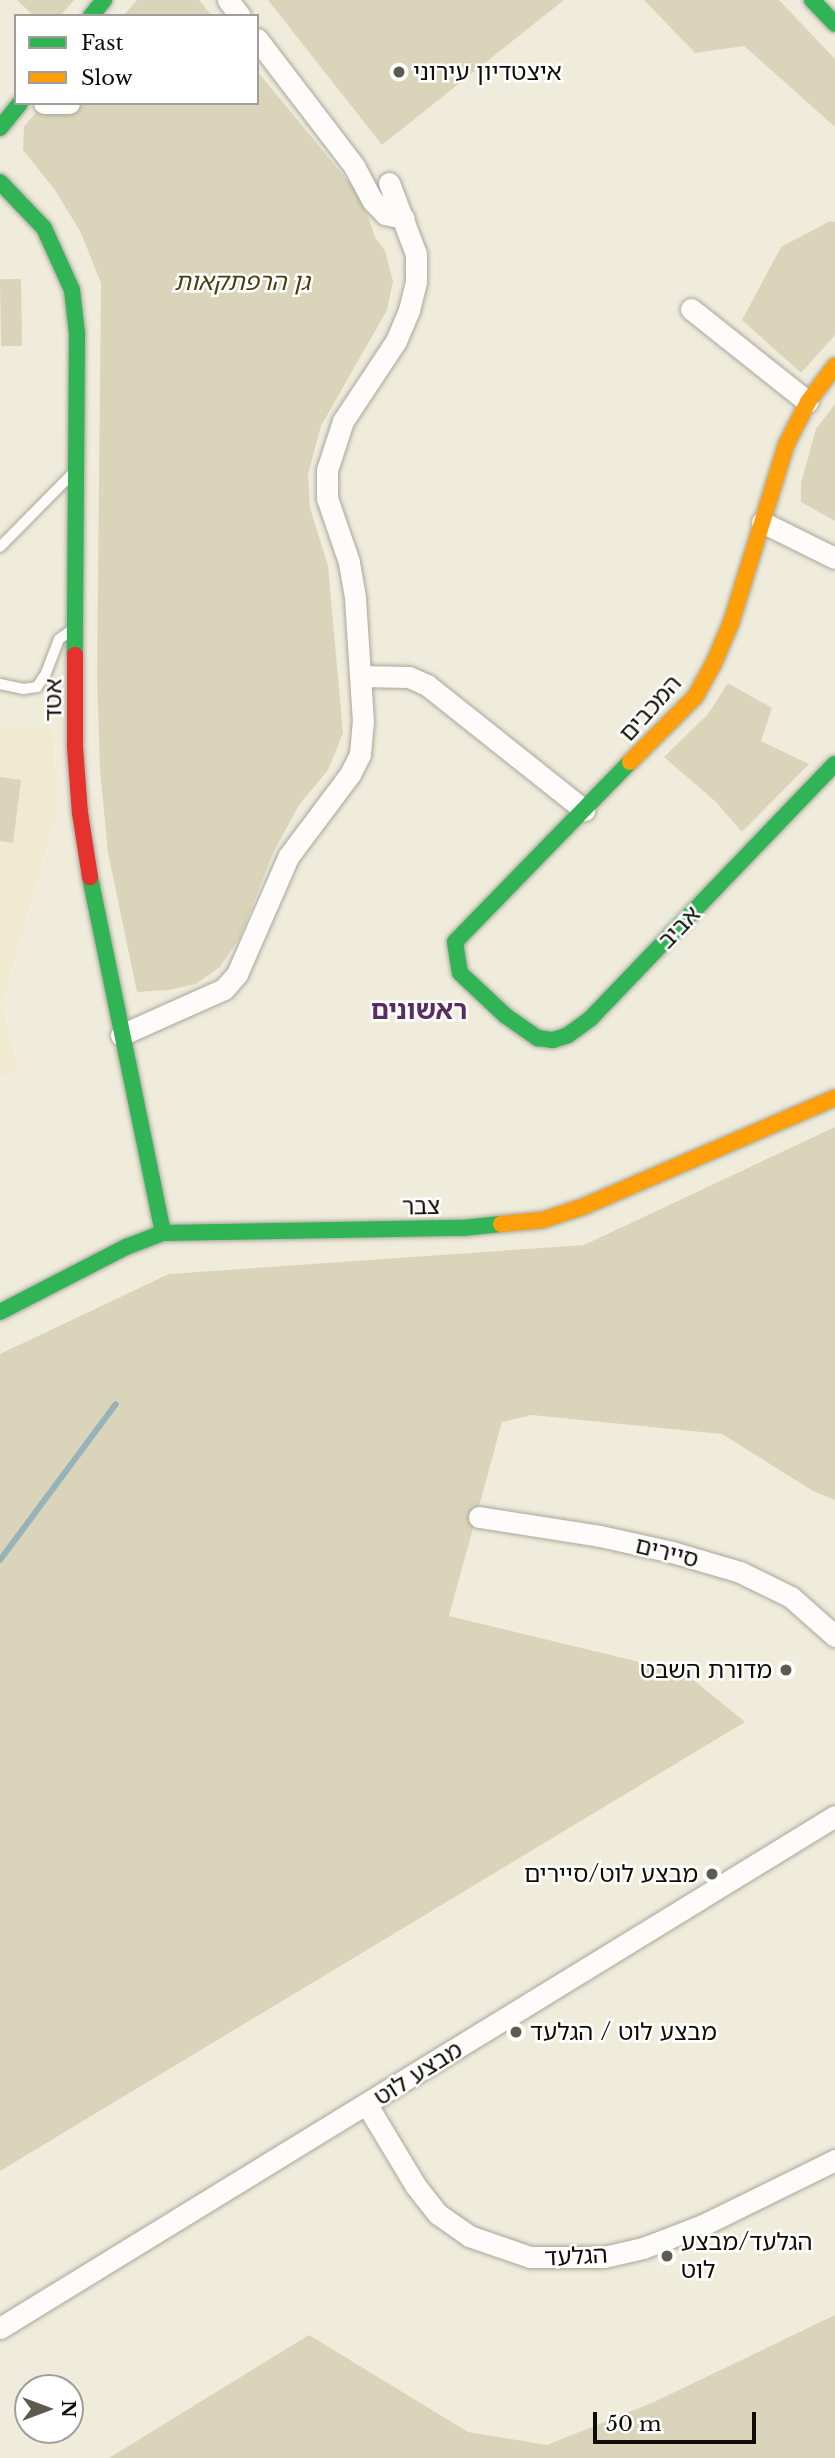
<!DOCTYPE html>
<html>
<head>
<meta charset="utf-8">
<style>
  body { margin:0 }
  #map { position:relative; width:835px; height:2458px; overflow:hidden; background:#efecdc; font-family:"Libre Baskerville","Noto Sans Hebrew",serif }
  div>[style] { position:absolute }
  .built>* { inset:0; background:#f0ead0 }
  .green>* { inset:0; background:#dad5ba; transform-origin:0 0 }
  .stream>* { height:6px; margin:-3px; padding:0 3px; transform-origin:3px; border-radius:3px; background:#95b3b8 }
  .roads { filter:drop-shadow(0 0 2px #a9a79b) drop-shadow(0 0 2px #a9a79b) }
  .lane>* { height:10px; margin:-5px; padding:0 5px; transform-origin:5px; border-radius:5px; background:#fdfcfa }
  .street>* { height:21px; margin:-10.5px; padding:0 10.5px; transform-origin:10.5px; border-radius:10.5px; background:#fdfcfa }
  .fast>* { height:16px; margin:-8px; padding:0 8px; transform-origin:8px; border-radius:8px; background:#30b455 }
  .slow>* { height:16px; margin:-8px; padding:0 8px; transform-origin:8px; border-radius:8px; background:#ff9f0a }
  .jam>* { height:16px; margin:-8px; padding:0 8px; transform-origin:8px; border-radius:8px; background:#e5322d }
  .dots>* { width:19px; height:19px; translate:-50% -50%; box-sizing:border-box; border:4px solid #fff; border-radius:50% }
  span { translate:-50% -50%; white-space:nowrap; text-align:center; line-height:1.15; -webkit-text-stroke:5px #fff; paint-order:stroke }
  .poi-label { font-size:24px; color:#0e0c04 }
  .left { translate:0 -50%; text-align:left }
  .right { translate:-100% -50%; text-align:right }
  .park-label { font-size:24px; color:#483e0e; font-style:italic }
  .street-label { font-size:24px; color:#0e0c04 }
  .neighbourhood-label { font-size:26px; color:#592d61; font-weight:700 }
  .legend { position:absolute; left:14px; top:14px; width:245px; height:91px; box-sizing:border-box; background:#fff; border:2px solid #9f9e9b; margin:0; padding:9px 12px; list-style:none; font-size:21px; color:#0e0c04 }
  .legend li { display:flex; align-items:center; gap:14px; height:35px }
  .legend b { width:35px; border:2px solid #9f9e9b }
  .north { position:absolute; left:14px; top:2374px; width:70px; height:70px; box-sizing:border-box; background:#fff; border:2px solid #9f9e9b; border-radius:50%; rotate:90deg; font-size:19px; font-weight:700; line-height:28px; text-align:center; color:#0e0c04 }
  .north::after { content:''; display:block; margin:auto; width:24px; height:32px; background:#5d5a50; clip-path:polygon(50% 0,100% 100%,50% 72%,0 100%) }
  .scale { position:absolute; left:593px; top:2412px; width:163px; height:32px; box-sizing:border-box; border:4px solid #0e0c04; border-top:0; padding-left:9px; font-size:21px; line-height:24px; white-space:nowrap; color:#0e0c04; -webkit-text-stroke:5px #fff; paint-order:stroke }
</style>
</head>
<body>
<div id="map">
  <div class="built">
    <div style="clip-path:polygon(52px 726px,55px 816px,1px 1005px,18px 1073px,0 1076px,0 727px)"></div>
  </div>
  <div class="green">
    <div style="clip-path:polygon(17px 0,74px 0,60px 16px,34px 16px)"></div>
    <div style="clip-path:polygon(137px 0,199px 0,212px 16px,123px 16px)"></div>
    <div style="clip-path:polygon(268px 0,564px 0,382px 145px)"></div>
    <div style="clip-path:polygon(644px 0,779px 0,835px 59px,835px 127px,744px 46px,695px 53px)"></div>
    <div style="clip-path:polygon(257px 71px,362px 198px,375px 237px,385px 251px,393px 281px,387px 310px,321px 426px,308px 474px,310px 508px,328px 566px,343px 733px,328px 770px,299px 805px,274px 851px,240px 937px,220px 967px,196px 984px,169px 990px,137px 992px,108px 853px,100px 770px,97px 678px,101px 283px,81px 233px,55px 190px,23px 150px,24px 126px,45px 103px,257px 103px)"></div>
    <div style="clip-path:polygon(830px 221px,835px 222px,835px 335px,801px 373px,742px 320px,781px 247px)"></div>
    <div style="left:21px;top:279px;width:67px;height:21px;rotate:89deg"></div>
    <div style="clip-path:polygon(835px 404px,835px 521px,801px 502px,801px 483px,816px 429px)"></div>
    <div style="clip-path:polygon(728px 683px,772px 708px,761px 741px,809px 764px,742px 832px,716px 802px,664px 757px,708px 714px)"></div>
    <div style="clip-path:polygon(0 777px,21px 780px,13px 843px,0 841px)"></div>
    <div style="clip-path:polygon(835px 1127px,835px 1500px,813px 1491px,722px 1434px,532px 1415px,502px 1422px,449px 1616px,685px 1673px,745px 1722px,0 2171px,0 1354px,169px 1274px,584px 1245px)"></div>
    <div style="clip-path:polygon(835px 2315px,835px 2458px,109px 2458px,309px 2335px,468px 2432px,547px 2445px,654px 2402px)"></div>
  </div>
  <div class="stream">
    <div style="left:0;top:1560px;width:194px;rotate:-53.4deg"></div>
  </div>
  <div class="roads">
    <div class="lane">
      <div style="left:0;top:547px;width:100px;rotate:-45.4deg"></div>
      <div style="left:0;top:684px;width:24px;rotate:12deg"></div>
      <div style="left:23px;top:689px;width:14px;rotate:-8deg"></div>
      <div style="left:37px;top:687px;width:17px;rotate:-57deg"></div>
      <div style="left:46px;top:673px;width:36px;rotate:-69deg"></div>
      <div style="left:59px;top:639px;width:16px;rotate:-35deg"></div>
    </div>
    <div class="street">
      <div style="left:228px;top:0;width:20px;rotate:53deg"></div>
      <div style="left:257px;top:39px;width:160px;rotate:52.6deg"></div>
      <div style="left:354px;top:166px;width:40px;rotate:62deg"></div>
      <div style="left:373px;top:201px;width:18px;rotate:47deg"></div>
      <div style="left:385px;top:214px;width:19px;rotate:12deg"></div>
      <div style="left:44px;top:103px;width:25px"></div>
      <div style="left:691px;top:309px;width:149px;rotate:38.5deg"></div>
      <div style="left:762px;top:522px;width:81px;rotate:26.3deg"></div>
      <div style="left:360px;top:676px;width:49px;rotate:1.2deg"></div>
      <div style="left:409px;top:677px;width:20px;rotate:24deg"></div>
      <div style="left:427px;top:685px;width:201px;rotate:38.5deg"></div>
      <div style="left:121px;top:1035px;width:113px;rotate:-24.1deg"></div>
      <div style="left:224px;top:989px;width:20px;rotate:-49deg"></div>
      <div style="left:237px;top:974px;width:128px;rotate:-66.4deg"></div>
      <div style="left:288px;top:857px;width:104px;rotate:-53.2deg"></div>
      <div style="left:350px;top:774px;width:22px;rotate:-63deg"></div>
      <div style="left:360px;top:754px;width:32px;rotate:-85deg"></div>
      <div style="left:363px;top:722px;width:125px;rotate:-93.7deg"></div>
      <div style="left:355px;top:597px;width:36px;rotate:-100deg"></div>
      <div style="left:349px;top:562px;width:68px;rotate:-109deg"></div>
      <div style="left:327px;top:498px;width:28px;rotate:-90deg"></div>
      <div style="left:327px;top:470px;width:52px;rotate:-71.9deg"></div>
      <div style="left:343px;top:421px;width:96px;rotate:-56.5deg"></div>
      <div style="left:396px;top:341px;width:34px;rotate:-67deg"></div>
      <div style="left:409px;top:310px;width:30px;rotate:-76deg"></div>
      <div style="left:416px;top:281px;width:27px;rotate:-90deg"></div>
      <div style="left:416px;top:254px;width:76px;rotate:-110.8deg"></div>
      <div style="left:479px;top:1517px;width:122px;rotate:8.9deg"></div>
      <div style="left:600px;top:1536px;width:74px;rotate:12.5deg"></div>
      <div style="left:672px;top:1552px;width:71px;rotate:16.4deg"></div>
      <div style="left:740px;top:1572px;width:57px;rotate:26.1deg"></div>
      <div style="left:791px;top:1597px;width:59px;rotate:41.6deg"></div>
      <div style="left:367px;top:2105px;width:93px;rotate:59deg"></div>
      <div style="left:415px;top:2185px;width:37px;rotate:52deg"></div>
      <div style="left:438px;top:2214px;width:38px;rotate:35deg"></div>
      <div style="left:469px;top:2236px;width:65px;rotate:19deg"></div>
      <div style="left:530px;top:2257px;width:74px"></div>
      <div style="left:604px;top:2257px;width:40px;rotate:-13deg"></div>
      <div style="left:643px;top:2248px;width:64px;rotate:-21deg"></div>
      <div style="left:703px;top:2225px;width:147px;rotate:-26.2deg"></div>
      <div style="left:0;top:2328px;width:979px;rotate:-31.52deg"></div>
    </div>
    <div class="fast">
      <div style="left:812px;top:0;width:33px;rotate:46deg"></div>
      <div style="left:91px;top:16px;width:21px;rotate:-51deg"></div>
      <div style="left:0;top:128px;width:32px;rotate:-51deg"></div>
      <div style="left:0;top:182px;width:64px;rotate:46.3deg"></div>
      <div style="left:44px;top:228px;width:68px;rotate:65.7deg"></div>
      <div style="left:72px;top:290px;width:43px;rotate:83.4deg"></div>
      <div style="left:77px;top:333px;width:322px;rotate:90.4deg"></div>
      <div style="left:630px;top:762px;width:251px;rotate:134.2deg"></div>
      <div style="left:455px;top:942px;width:31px;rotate:81deg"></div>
      <div style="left:460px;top:973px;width:63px;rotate:43.1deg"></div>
      <div style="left:506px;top:1016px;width:39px;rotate:35deg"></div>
      <div style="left:538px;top:1038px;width:15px;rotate:8deg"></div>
      <div style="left:553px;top:1040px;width:16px;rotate:-18deg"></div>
      <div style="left:568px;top:1035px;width:29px;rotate:-36deg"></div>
      <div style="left:591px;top:1018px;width:352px;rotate:-46.2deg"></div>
      <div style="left:90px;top:877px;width:363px;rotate:78.4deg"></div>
      <div style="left:0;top:1312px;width:142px;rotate:-27.3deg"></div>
      <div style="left:126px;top:1247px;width:40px;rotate:-21deg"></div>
      <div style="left:163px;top:1233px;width:300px;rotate:-1deg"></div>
      <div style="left:463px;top:1228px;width:38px;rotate:-6deg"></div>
    </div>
    <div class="slow">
      <div style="left:630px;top:762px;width:92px;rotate:-45deg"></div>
      <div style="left:695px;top:697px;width:37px;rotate:-61deg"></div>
      <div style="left:713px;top:665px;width:46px;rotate:-66.8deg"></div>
      <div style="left:731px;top:623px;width:186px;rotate:-72.8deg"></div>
      <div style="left:786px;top:445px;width:48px;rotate:-62.9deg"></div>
      <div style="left:808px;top:402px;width:45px;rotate:-53.1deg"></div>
      <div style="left:501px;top:1224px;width:42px;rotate:-5.4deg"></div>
      <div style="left:543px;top:1220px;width:44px;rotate:-18.4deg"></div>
      <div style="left:585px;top:1206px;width:272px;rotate:-23.4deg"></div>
    </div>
    <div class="jam">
      <div style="left:75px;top:655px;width:92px;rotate:90deg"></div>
      <div style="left:75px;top:747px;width:66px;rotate:85.7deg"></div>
      <div style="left:80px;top:813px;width:65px;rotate:81.1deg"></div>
    </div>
  </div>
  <div class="dots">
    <div style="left:399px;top:72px;background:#5d5a50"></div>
    <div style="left:786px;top:1670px;background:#5d5a50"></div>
    <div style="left:712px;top:1874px;background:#5d5a50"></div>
    <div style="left:516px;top:2032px;background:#5d5a50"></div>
    <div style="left:667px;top:2256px;background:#5d5a50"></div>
  </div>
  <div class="poi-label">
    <span class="left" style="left:413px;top:72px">איצטדיון עירוני</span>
    <span class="right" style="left:772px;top:1670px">מדורת השבט</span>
    <span class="right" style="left:698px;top:1874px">מבצע לוט/סיירים</span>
    <span class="left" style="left:530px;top:2032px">מבצע לוט / הגלעד</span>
    <span class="left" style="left:681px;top:2256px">הגלעד/מבצע<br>לוט</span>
  </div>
  <div class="park-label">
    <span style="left:242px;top:282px">גן הרפתקאות</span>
  </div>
  <div class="street-label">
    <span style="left:53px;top:700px;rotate:-90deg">אטד</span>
    <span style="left:650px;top:708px;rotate:-48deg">המכבים</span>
    <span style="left:679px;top:927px;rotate:-46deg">אביב</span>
    <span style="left:421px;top:1206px;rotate:-1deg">צבר</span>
    <span style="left:667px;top:1552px;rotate:14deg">סיירים</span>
    <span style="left:418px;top:2073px;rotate:-32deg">מבצע לוט</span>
    <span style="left:576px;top:2256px;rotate:-3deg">הגלעד</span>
  </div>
  <div class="neighbourhood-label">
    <span style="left:419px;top:1011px">ראשונים</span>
  </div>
  <ul class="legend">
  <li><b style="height:9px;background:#30b455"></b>Fast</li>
  <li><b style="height:9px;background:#ff9f0a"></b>Slow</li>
  </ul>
  <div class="north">N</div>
  <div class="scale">50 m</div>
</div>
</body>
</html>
